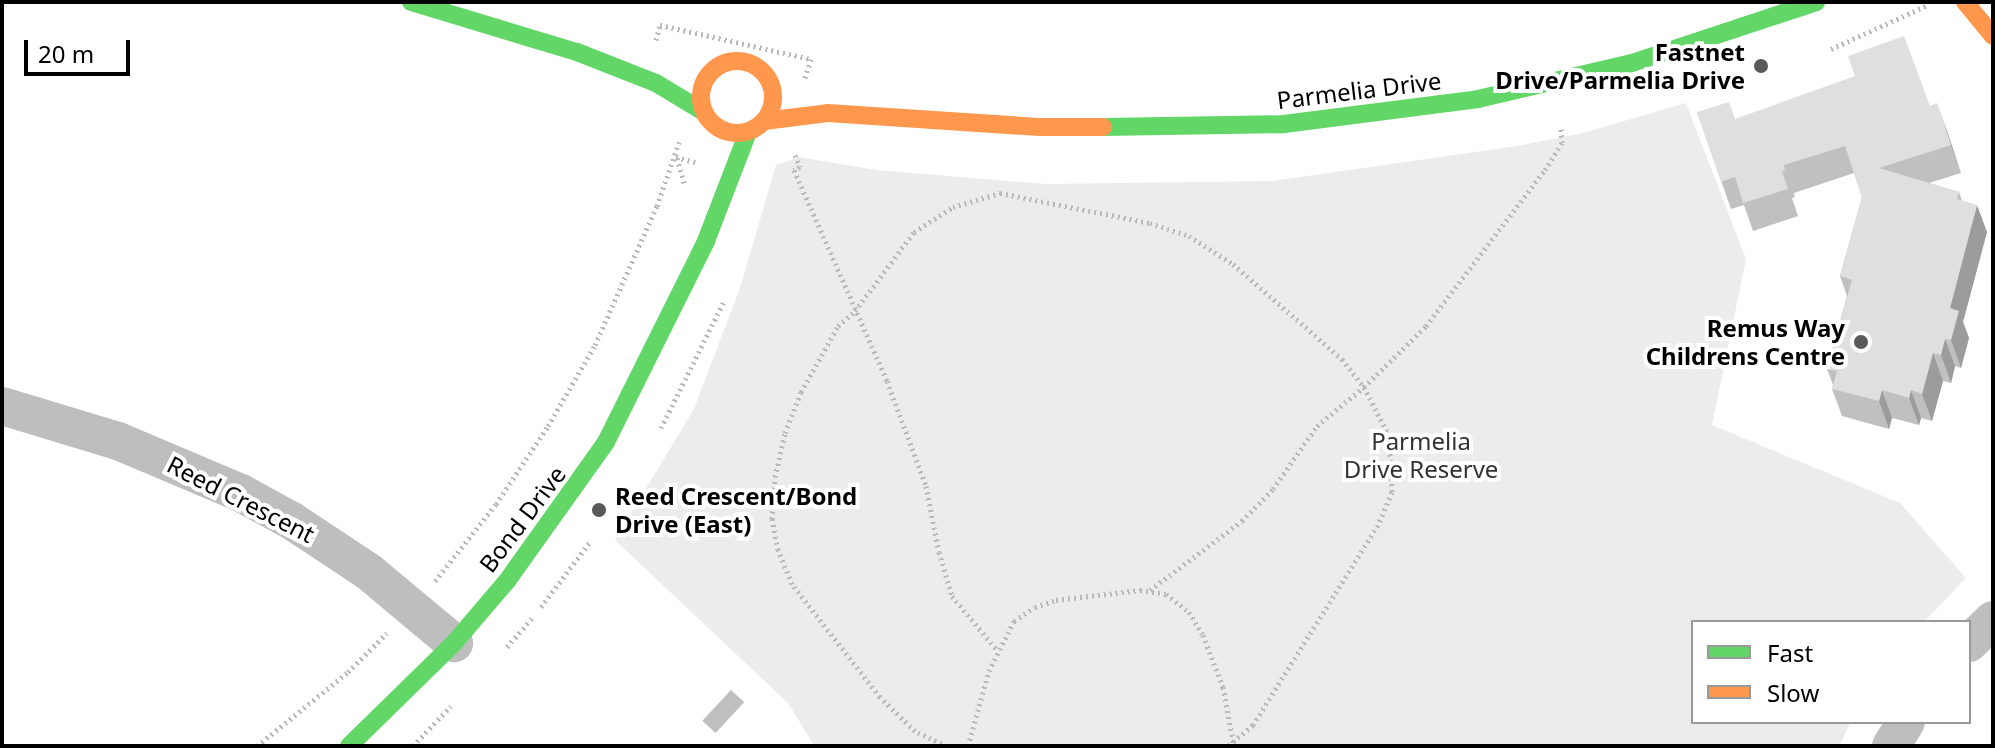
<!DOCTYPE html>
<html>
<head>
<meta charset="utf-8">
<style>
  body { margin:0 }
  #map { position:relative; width:1995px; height:748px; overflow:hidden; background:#fff; font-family:"Noto Sans",sans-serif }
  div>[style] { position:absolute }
  .green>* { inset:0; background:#ececec }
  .water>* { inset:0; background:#bfbfbf; transform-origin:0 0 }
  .path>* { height:5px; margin-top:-2.5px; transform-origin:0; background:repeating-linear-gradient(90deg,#b9b9b9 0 2px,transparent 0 6px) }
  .street>* { height:38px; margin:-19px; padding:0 19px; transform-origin:19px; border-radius:19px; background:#bebebe }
  .fast>* { height:18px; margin:-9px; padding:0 9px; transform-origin:9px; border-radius:9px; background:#63d668 }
  .slow>* { height:18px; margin:-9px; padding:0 9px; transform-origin:9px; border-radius:9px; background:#ff974d }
  .slow>.ring { margin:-9px; padding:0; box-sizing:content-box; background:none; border:18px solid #ff974d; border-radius:50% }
  .wall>* { inset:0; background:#c0c0c0 }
  .shaded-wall>* { inset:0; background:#9c9c9c }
  .building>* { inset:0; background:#dfdfdf }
  .dots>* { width:22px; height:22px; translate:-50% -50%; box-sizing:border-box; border:4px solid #fff; border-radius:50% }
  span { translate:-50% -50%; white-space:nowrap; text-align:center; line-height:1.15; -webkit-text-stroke:8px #fff; paint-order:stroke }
  .poi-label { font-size:24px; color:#000; font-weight:700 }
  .right { translate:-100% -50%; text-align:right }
  .left { translate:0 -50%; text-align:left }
  .street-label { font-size:24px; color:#000 }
  .park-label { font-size:24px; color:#333 }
  .frame { position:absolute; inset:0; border:4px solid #000; pointer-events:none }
  .legend { position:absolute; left:1691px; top:620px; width:280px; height:104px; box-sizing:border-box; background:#fff; border:2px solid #999; margin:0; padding:10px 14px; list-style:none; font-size:24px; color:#000 }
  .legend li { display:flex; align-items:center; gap:16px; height:40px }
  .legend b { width:40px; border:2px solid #999 }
  .scale { position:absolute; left:24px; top:40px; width:106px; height:36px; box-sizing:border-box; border:4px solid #000; border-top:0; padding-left:10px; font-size:24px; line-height:28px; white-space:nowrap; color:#000; -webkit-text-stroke:6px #fff; paint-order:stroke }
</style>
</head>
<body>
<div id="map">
  <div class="green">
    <div style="clip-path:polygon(1686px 103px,1746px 259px,1712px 425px,1900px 503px,1966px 578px,1924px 622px,1693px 622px,1693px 722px,1851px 722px,1839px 746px,814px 746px,789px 704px,615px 540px,694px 409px,740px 288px,776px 165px,799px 157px,877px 170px,1045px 184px,1272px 181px,1517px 146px,1583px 133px)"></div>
  </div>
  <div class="water">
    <div style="left:731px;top:690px;width:18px;height:42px;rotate:43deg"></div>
  </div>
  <div class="path">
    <div style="left:656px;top:40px;width:16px;rotate:-75deg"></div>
    <div style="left:660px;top:25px;width:155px;rotate:12.7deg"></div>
    <div style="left:811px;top:59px;width:20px;rotate:108deg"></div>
    <div style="left:1831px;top:49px;width:104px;rotate:-24.4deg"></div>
    <div style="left:795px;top:155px;width:13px;rotate:67deg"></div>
    <div style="left:800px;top:167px;width:7px;rotate:153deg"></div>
    <div style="left:794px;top:170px;width:231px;rotate:66.2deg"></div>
    <div style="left:887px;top:381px;width:112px;rotate:69.6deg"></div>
    <div style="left:926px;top:486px;width:67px;rotate:78.9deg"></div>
    <div style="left:939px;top:552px;width:46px;rotate:73.5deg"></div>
    <div style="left:952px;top:596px;width:70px;rotate:50.2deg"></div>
    <div style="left:676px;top:157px;width:20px;rotate:15deg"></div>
    <div style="left:677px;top:158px;width:26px;rotate:74deg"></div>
    <div style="left:661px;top:428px;width:142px;rotate:-63.6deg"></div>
    <div style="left:435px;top:581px;width:98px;rotate:-51.6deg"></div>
    <div style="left:496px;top:504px;width:94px;rotate:-56.3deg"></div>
    <div style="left:548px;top:426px;width:94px;rotate:-59.9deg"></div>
    <div style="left:595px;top:345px;width:152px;rotate:-66deg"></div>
    <div style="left:657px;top:206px;width:68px;rotate:-71deg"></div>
    <div style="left:1150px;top:590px;width:115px;rotate:-36.9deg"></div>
    <div style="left:1242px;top:521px;width:45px;rotate:-45.9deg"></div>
    <div style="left:1273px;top:489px;width:77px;rotate:-55.1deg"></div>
    <div style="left:1317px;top:426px;width:61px;rotate:-39.7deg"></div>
    <div style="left:1364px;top:387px;width:87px;rotate:-44.5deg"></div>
    <div style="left:1426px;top:326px;width:196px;rotate:-52.7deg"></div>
    <div style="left:1545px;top:170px;width:32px;rotate:-58deg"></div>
    <div style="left:1562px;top:143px;width:14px;rotate:-94deg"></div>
    <div style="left:541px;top:607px;width:81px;rotate:-53deg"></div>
    <div style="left:507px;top:647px;width:38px;rotate:-49deg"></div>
    <div style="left:257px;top:746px;width:117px;rotate:-39.1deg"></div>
    <div style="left:348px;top:672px;width:55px;rotate:-45deg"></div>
    <div style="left:413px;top:746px;width:55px;rotate:-46.5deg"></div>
    <div style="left:947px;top:746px;width:35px;rotate:-155deg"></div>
    <div style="left:915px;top:731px;width:49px;rotate:-135.8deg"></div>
    <div style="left:880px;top:697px;width:143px;rotate:-127.9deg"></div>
    <div style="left:792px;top:584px;width:37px;rotate:-112deg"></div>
    <div style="left:778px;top:550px;width:32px;rotate:-101deg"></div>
    <div style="left:772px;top:519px;width:42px;rotate:-85.9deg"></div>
    <div style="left:775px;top:477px;width:45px;rotate:-77.2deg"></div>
    <div style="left:785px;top:433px;width:44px;rotate:-68.7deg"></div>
    <div style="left:801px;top:392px;width:76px;rotate:-60.7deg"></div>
    <div style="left:838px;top:326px;width:23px;rotate:-41deg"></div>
    <div style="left:855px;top:311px;width:99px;rotate:-53.2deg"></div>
    <div style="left:914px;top:232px;width:46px;rotate:-32.7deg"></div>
    <div style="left:953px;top:207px;width:49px;rotate:-16.6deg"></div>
    <div style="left:1000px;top:193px;width:153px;rotate:11.3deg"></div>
    <div style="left:1150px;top:223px;width:41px;rotate:18.4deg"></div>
    <div style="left:1189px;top:236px;width:52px;rotate:32.5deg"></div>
    <div style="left:1233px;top:264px;width:145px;rotate:41.1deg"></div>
    <div style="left:1342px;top:359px;width:36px;rotate:52deg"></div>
    <div style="left:1364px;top:387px;width:55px;rotate:63deg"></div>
    <div style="left:1389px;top:436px;width:56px;rotate:86.9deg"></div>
    <div style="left:1392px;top:492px;width:36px;rotate:113deg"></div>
    <div style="left:1378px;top:525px;width:236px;rotate:122deg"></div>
    <div style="left:1253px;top:725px;width:33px;rotate:140deg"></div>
    <div style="left:968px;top:746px;width:78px;rotate:-74.4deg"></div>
    <div style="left:989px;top:671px;width:56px;rotate:-63.4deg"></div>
    <div style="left:1014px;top:621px;width:25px;rotate:-34deg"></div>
    <div style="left:1035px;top:607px;width:22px;rotate:-18deg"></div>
    <div style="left:1056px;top:600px;width:85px;rotate:-6.8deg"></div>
    <div style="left:1140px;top:590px;width:26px;rotate:9deg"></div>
    <div style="left:1166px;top:594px;width:29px;rotate:38deg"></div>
    <div style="left:1189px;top:612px;width:27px;rotate:59deg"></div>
    <div style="left:1203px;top:635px;width:56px;rotate:69deg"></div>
    <div style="left:1223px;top:687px;width:60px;rotate:79.4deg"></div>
  </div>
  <div class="street">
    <div style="left:2px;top:406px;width:121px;rotate:16.8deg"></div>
    <div style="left:118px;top:441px;width:134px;rotate:22.9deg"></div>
    <div style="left:241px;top:493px;width:58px;rotate:28.8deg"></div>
    <div style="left:292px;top:521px;width:92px;rotate:33.5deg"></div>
    <div style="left:369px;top:572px;width:111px;rotate:39.9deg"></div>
    <div style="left:1969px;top:643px;width:33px;rotate:-44deg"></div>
    <div style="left:1891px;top:746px;width:28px;rotate:-58deg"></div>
  </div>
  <div class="fast">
    <div style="left:411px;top:2px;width:173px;rotate:16.8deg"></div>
    <div style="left:577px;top:52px;width:85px;rotate:21.4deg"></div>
    <div style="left:656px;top:83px;width:56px;rotate:31.1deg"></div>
    <div style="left:1103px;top:127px;width:181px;rotate:-0.9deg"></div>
    <div style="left:1284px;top:124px;width:196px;rotate:-7.3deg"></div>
    <div style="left:1478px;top:99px;width:158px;rotate:-13.2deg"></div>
    <div style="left:1632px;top:63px;width:194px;rotate:-18.3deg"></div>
    <div style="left:349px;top:746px;width:147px;rotate:-44.4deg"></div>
    <div style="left:454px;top:643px;width:82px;rotate:-49.5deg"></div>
    <div style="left:507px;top:581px;width:171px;rotate:-54.5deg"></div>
    <div style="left:606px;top:442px;width:225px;rotate:-63.5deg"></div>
    <div style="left:706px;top:241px;width:117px;rotate:-68.9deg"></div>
  </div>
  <div class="slow">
    <div style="left:1965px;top:2px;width:44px;rotate:50.5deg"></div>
    <div class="ring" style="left:701px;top:61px;width:54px;height:54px"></div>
    <div style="left:764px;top:121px;width:64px;rotate:-7.1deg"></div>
    <div style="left:828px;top:113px;width:213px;rotate:3.8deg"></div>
    <div style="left:1041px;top:127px;width:62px"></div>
  </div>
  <div class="wall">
    <div style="clip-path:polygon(1930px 106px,1947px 131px,1961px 173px,1929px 183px,1959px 192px,1962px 201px,1987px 232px,1963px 322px,1969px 338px,1961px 368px,1955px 366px,1951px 383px,1943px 381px,1932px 421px,1921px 418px,1919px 425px,1892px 418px,1889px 429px,1842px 416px,1832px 389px,1833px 385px,1827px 369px,1847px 296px,1840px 276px,1862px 197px,1854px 173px,1794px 193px,1795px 197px,1792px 198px,1798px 216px,1753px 231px,1744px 205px,1731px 209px,1697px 112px,1735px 119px)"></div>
  </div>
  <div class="shaded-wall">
    <div style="clip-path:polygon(1937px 103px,1947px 131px,1961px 173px,1951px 145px)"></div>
    <div style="clip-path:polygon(1977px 205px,1987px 232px,1963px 322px,1969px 338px,1961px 368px,1951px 340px,1950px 308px)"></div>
    <div style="clip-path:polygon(1945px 339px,1955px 366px,1951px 383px,1941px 355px)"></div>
    <div style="clip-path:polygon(1933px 353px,1943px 381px,1932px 421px,1922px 394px)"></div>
    <div style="clip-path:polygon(1882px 390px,1892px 418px,1889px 429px,1879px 401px)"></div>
    <div style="clip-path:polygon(1911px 390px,1921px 418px,1919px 425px,1909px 398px)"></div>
  </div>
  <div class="building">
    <div style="clip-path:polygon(1904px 36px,1930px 106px,1937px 103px,1951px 145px,1879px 168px,1959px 192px,1957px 199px,1977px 205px,1950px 308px,1959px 311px,1951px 340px,1945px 339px,1941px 355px,1933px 353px,1922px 394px,1911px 390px,1909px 398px,1882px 390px,1879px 401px,1832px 389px,1837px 371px,1827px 369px,1852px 280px,1840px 276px,1862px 197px,1845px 146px,1784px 165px,1785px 170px,1782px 171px,1788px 189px,1743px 203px,1735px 177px,1721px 182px,1697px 112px,1729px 102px,1735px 119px,1855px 76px,1848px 56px)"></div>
  </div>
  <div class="dots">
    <div style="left:1761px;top:66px;background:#595959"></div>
    <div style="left:1861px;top:342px;background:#595959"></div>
    <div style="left:599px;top:510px;background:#595959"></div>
  </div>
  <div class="poi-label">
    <span class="right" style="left:1745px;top:66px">Fastnet<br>Drive/Parmelia Drive</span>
    <span class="right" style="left:1845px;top:342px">Remus Way<br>Childrens Centre</span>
    <span class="left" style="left:615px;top:510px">Reed Crescent/Bond<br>Drive (East)</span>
  </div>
  <div class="street-label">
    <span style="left:1359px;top:90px;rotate:-7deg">Parmelia Drive</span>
    <span style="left:241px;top:499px;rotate:27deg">Reed Crescent</span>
    <span style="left:522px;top:519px;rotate:-53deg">Bond Drive</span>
  </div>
  <div class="park-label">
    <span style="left:1421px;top:455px">Parmelia<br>Drive Reserve</span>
  </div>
  <div class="frame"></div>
  <ul class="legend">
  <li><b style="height:10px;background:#63d668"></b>Fast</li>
  <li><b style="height:10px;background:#ff974d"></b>Slow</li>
  </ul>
  <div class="scale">20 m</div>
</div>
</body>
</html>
